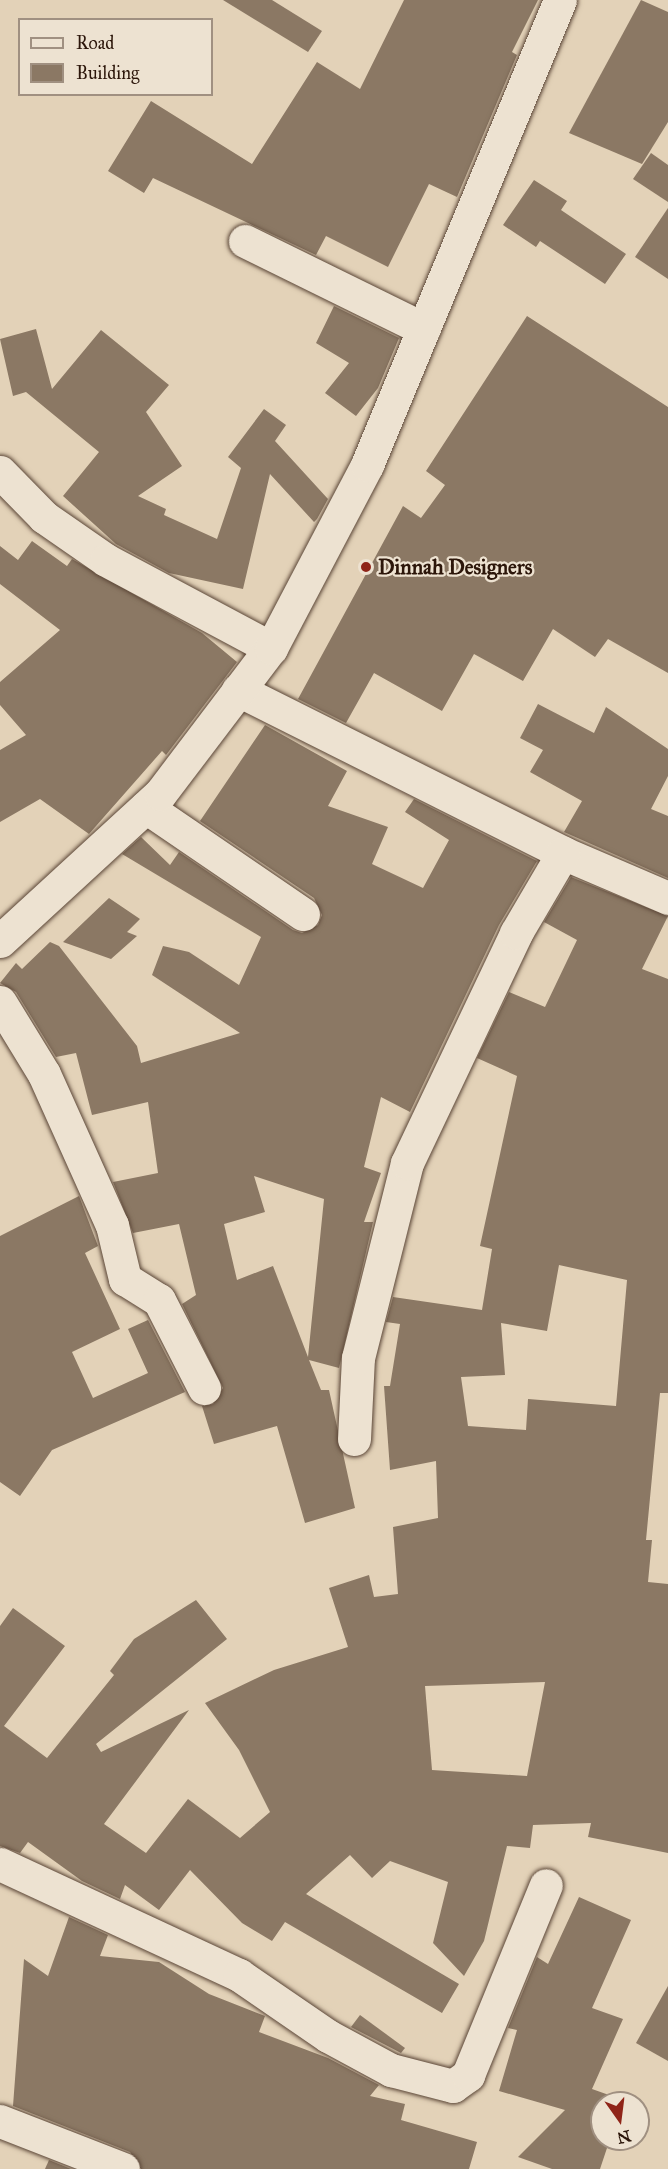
<!DOCTYPE html>
<html>
<head>
<meta charset="utf-8">
<style>
  body { margin:0 }
  #map { position:relative; width:668px; height:2169px; overflow:hidden; background:#e3d2b8; font-family:"IM FELL Great Primer",serif }
  div>[style] { position:absolute }
  .building>* { inset:0; background:#8b7864 }
  .roads { filter:drop-shadow(0 0 2px #5a4536) drop-shadow(0 0 2px #5a4536) }
  .minor>* { height:33px; margin:-16.5px; padding:0 16.5px; transform-origin:16.5px; border-radius:16.5px; background:#ede2d1 }
  .dots>* { width:16px; height:16px; translate:-50% -50%; box-sizing:border-box; border:3px solid #ede2d1; border-radius:50% }
  span { translate:-50% -50%; white-space:nowrap; text-align:center; line-height:1.15; -webkit-text-stroke:4.5px #ede2d1; paint-order:stroke }
  .poi-label { font-size:21px; color:#2c160a; font-weight:700 }
  .left { translate:0 -50%; text-align:left }
  .legend { position:absolute; left:18px; top:18px; width:195px; height:78px; box-sizing:border-box; background:#ede2d1; border:2px solid #a09081; margin:0; padding:8px 10px; list-style:none; font-size:18px; color:#2c160a }
  .legend li { display:flex; align-items:center; gap:12px; height:30px }
  .legend b { width:30px; border:2px solid #a09081 }
  .north { position:absolute; left:590px; top:2091px; width:60px; height:60px; box-sizing:border-box; background:#ede2d1; border:2px solid #a09081; border-radius:50%; rotate:166deg; font-size:16px; font-weight:700; line-height:24px; text-align:center; color:#2c160a }
  .north::after { content:''; display:block; margin:auto; width:21px; height:27px; background:#8f2418; clip-path:polygon(50% 0,100% 100%,50% 72%,0 100%) }
</style>
</head>
<body>
<div id="map">
  <div class="building">
    <div style="clip-path:polygon(223px 0,272px 0,322px 31px,308px 52px)"></div>
    <div style="clip-path:polygon(404px 0,538px 0,512px 52px,517px 55px,457px 197px,429px 184px,388px 267px,326px 236px,316px 255px,153px 178px,144px 193px,108px 171px,151px 101px,252px 164px,317px 62px,360px 89px)"></div>
    <div style="clip-path:polygon(641px 0,668px 12px,668px 122px,642px 164px,569px 133px)"></div>
    <div style="clip-path:polygon(651px 153px,668px 165px,668px 202px,633px 179px)"></div>
    <div style="clip-path:polygon(534px 180px,567px 201px,561px 210px,626px 254px,605px 284px,540px 241px,536px 247px,503px 225px)"></div>
    <div style="clip-path:polygon(668px 208px,668px 279px,635px 257px)"></div>
    <div style="clip-path:polygon(334px 306px,399px 338px,378px 388px,356px 416px,325px 393px,349px 363px,316px 343px)"></div>
    <div style="clip-path:polygon(527px 316px,668px 407px,668px 673px,608px 639px,595px 657px,553px 629px,523px 681px,474px 654px,442px 711px,374px 673px,346px 723px,298px 699px,403px 506px,421px 518px,445px 485px,426px 471px)"></div>
    <div style="clip-path:polygon(36px 329px,52px 389px,101px 330px,169px 385px,146px 412px,182px 466px,138px 496px,166px 509px,164px 515px,217px 539px,241px 468px,228px 457px,264px 409px,286px 425px,275px 441px,328px 499px,317px 519px,314px 522px,270px 474px,243px 589px,169px 573px,116px 544px,63px 496px,99px 452px,26px 392px,13px 396px,0 339px)"></div>
    <div style="clip-path:polygon(32px 541px,67px 566px,72px 559px,202px 633px,237px 662px,166px 755px,162px 751px,89px 834px,40px 799px,0 822px,0 750px,26px 735px,0 705px,0 682px,60px 630px,0 584px,0 546px,18px 560px)"></div>
    <div style="clip-path:polygon(538px 704px,594px 733px,606px 707px,668px 749px,668px 776px,651px 809px,668px 816px,668px 878px,564px 832px,582px 801px,530px 772px,543px 750px,520px 738px)"></div>
    <div style="clip-path:polygon(evenodd,265px 725px,347px 771px,328px 806px,388px 827px,372px 864px,423px 888px,449px 840px,405px 812px,414px 799px,537px 861px,499px 925px,410px 1112px,381px 1097px,364px 1167px,381px 1173px,364px 1222px,373px 1222px,339px 1368px,309px 1360px,321px 1390px,329px 1390px,355px 1508px,305px 1523px,277px 1426px,214px 1444px,202px 1406px,213px 1404px,223px 1388px,182px 1304px,196px 1295px,179px 1224px,133px 1233px,113px 1182px,158px 1173px,148px 1102px,92px 1115px,76px 1053px,56px 1057px,16px 992px,0 983px,16px 963px,22px 969px,50px 942px,59px 946px,137px 1046px,141px 1063px,240px 1033px,152px 975px,163px 946px,189px 952px,239px 985px,261px 937px,122px 854px,141px 837px,170px 865px,179px 852px,293px 930px,302px 933px,318px 925px,322px 915px,314px 898px,200px 821px,265px 725px,254px 1176px,324px 1199px,308px 1357px,273px 1266px,237px 1280px,224px 1224px,265px 1212px,254px 1176px)"></div>
    <div style="clip-path:polygon(evenodd,571px 877px,668px 916px,642px 969px,668px 979px,668px 1393px,660px 1393px,646px 1540px,652px 1540px,648px 1582px,668px 1584px,668px 1853px,588px 1837px,591px 1823px,533px 1825px,530px 1848px,507px 1846px,484px 1941px,464px 1976px,433px 1943px,448px 1882px,390px 1861px,372px 1878px,350px 1855px,306px 1894px,459px 1984px,442px 2013px,285px 1922px,272px 1941px,242px 1923px,190px 1870px,159px 1910px,125px 1885px,120px 1899px,82px 1881px,28px 1842px,20px 1853px,0 1846px,0 1626px,13px 1608px,65px 1646px,4px 1726px,47px 1758px,114px 1675px,110px 1671px,134px 1639px,196px 1600px,227px 1639px,96px 1744px,101px 1752px,189px 1710px,104px 1824px,146px 1853px,188px 1799px,240px 1838px,270px 1812px,239px 1750px,205px 1703px,274px 1670px,348px 1647px,329px 1588px,369px 1575px,374px 1597px,398px 1594px,393px 1527px,438px 1518px,436px 1461px,390px 1470px,384px 1386px,390px 1386px,400px 1324px,386px 1322px,393px 1297px,482px 1310px,492px 1249px,480px 1246px,517px 1076px,477px 1058px,509px 992px,545px 1007px,577px 940px,544px 922px,571px 877px,559px 1265px,627px 1280px,616px 1406px,528px 1399px,526px 1430px,468px 1426px,461px 1377px,505px 1375px,501px 1323px,547px 1331px,559px 1265px,571px 877px,545px 1682px,527px 1776px,432px 1770px,425px 1686px,545px 1682px)"></div>
    <div style="clip-path:polygon(109px 898px,140px 919px,127px 932px,137px 936px,111px 959px,63px 942px)"></div>
    <div style="clip-path:polygon(79px 1196px,98px 1246px,85px 1253px,120px 1329px,72px 1352px,93px 1398px,148px 1373px,128px 1329px,148px 1320px,185px 1392px,52px 1450px,20px 1496px,0 1482px,0 1236px)"></div>
    <div style="clip-path:polygon(579px 1897px,631px 1920px,592px 2008px,623px 2019px,592px 2089px,623px 2100px,602px 2103px,602px 2139px,610px 2139px,600px 2169px,552px 2169px,518px 2157px,565px 2110px,499px 2091px,517px 2030px,508px 2028px,537px 1957px,548px 1964px)"></div>
    <div style="clip-path:polygon(69px 1917px,108px 1935px,100px 1956px,159px 1962px,209px 1994px,265px 2016px,259px 2032px,328px 2058px,379px 2085px,370px 2096px,405px 2104px,401px 2120px,477px 2142px,469px 2169px,141px 2169px,130px 2152px,13px 2106px,24px 1959px,48px 1976px)"></div>
    <div style="clip-path:polygon(668px 1986px,668px 2061px,636px 2043px)"></div>
    <div style="clip-path:polygon(360px 2015px,405px 2048px,401px 2053px,351px 2027px)"></div>
    <div style="clip-path:polygon(49px 2160px,71px 2169px,45px 2169px)"></div>
  </div>
  <div class="roads">
    <div class="minor">
      <div style="left:245px;top:241px;width:199px;rotate:26.2deg"></div>
      <div style="left:0;top:472px;width:63px;rotate:45.6deg"></div>
      <div style="left:44px;top:517px;width:75px;rotate:34.7deg"></div>
      <div style="left:106px;top:560px;width:187px;rotate:28.1deg"></div>
      <div style="left:238px;top:690px;width:364px;rotate:26.6deg"></div>
      <div style="left:563px;top:853px;width:114px;rotate:23.2deg"></div>
      <div style="left:146px;top:807px;width:190px;rotate:34.3deg"></div>
      <div style="left:0;top:941px;width:217px;rotate:-42.6deg"></div>
      <div style="left:160px;top:794px;width:183px;rotate:-52.8deg"></div>
      <div style="left:271px;top:648px;width:207px;rotate:-62.3deg"></div>
      <div style="left:367px;top:465px;width:503px;rotate:-67.46deg"></div>
      <div style="left:0;top:1002px;width:84px;rotate:58.6deg"></div>
      <div style="left:44px;top:1074px;width:166px;rotate:65.8deg"></div>
      <div style="left:112px;top:1225px;width:56px;rotate:76.5deg"></div>
      <div style="left:125px;top:1279px;width:40px;rotate:32deg"></div>
      <div style="left:159px;top:1300px;width:99px;rotate:62.9deg"></div>
      <div style="left:354px;top:1439px;width:81px;rotate:-87.2deg"></div>
      <div style="left:358px;top:1358px;width:201px;rotate:-75.9deg"></div>
      <div style="left:407px;top:1163px;width:255px;rotate:-64.6deg"></div>
      <div style="left:516px;top:933px;width:93px;rotate:-59.6deg"></div>
      <div style="left:0;top:1864px;width:264px;rotate:24.9deg"></div>
      <div style="left:239px;top:1975px;width:108px;rotate:34.4deg"></div>
      <div style="left:328px;top:2036px;width:72px;rotate:28.4deg"></div>
      <div style="left:391px;top:2070px;width:64px;rotate:14.5deg"></div>
      <div style="left:453px;top:2086px;width:19px;rotate:-36deg"></div>
      <div style="left:468px;top:2075px;width:205px;rotate:-67.7deg"></div>
      <div style="left:0;top:2121px;width:132px;rotate:21.3deg"></div>
    </div>
  </div>
  <div class="dots">
    <div style="left:366px;top:567px;background:#8f2418"></div>
  </div>
  <div class="poi-label">
    <span class="left" style="left:378px;top:567px">Dinnah Designers</span>
  </div>
  <ul class="legend">
  <li><b style="height:8px;background:#ede2d1"></b>Road</li>
  <li><b style="height:16px;background:#8b7864"></b>Building</li>
  </ul>
  <div class="north">N</div>
</div>
</body>
</html>
